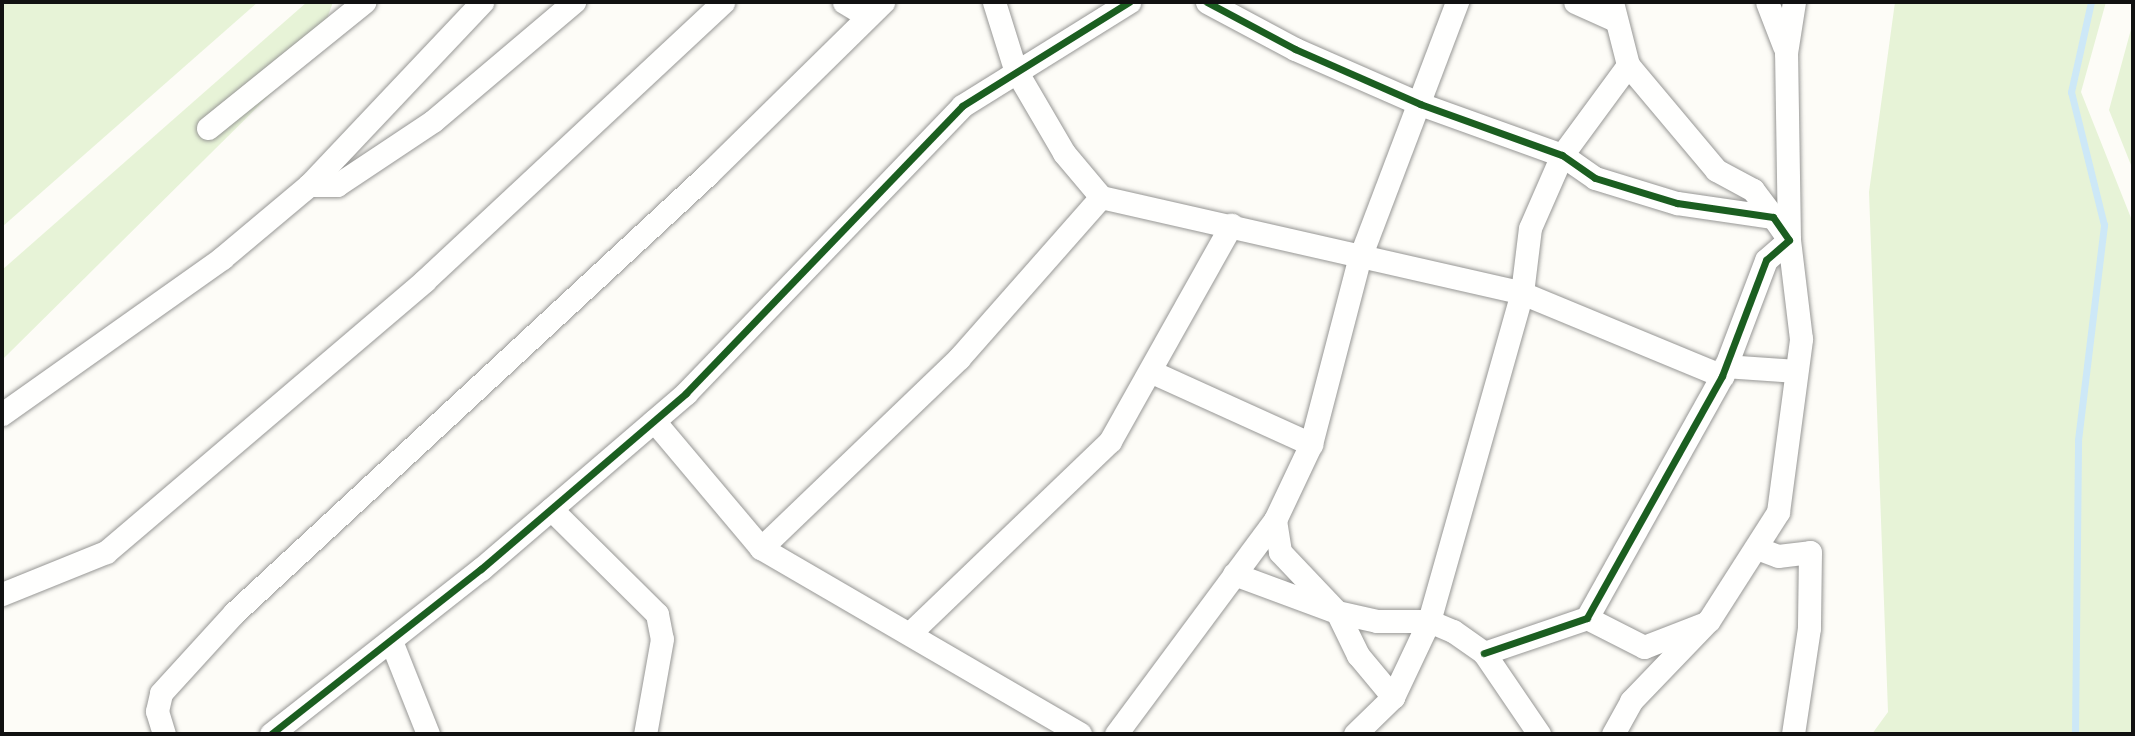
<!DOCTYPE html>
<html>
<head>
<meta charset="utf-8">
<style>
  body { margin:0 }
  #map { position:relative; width:2135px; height:736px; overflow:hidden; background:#fdfcf7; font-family:Lora,serif }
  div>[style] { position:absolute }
  .green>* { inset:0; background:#e7f3d7 }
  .stream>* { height:7px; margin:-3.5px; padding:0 3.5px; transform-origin:3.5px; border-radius:3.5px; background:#cde8f7 }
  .roads { filter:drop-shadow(0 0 2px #979795) drop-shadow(0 0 2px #979795) }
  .minor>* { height:23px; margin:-11.5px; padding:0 11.5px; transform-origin:11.5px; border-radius:11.5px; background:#fffffe }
  .cycleway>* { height:7px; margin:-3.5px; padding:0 3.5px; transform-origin:3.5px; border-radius:3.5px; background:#1b5e20 }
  span { translate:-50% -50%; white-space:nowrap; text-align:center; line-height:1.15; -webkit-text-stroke:7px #fff; paint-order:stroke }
  .frame { position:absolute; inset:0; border:4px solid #111; pointer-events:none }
</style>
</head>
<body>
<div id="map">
  <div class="green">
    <div style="clip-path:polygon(2px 2px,258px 2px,2px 227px)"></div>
    <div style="clip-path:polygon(307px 2px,333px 2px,316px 49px,2px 360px,2px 270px)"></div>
    <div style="clip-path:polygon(1895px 2px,2106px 2px,2081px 92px,2133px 223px,2133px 734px,1872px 734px,1888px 712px,1869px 192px)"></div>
    <div style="clip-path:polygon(2133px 22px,2133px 170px,2109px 110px)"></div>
  </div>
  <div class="stream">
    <div style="left:2075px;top:734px;width:294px;rotate:-89.4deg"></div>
    <div style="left:2078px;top:440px;width:217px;rotate:-83.1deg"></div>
    <div style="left:2104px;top:225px;width:137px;rotate:-103.9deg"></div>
    <div style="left:2071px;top:92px;width:92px;rotate:-77.5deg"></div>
  </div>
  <div class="roads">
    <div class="minor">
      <div style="left:844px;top:2px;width:26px;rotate:31deg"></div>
      <div style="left:994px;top:2px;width:70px;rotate:72.6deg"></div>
      <div style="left:1015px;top:69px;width:97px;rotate:59.7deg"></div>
      <div style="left:1064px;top:153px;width:57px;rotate:49.9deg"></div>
      <div style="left:1101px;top:197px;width:432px;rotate:12.8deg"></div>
      <div style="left:1522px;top:293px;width:217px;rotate:22.5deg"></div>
      <div style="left:1207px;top:2px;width:100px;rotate:28.1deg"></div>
      <div style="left:1295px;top:49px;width:137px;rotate:23.7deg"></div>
      <div style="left:1420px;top:104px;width:151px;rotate:19.8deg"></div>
      <div style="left:1562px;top:155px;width:40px;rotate:34.9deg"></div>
      <div style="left:1595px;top:178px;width:86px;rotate:17deg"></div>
      <div style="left:1677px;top:203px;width:97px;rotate:8.3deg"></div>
      <div style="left:1773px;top:217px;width:28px;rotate:55deg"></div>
      <div style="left:1789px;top:240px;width:30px;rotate:139deg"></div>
      <div style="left:1766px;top:260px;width:124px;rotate:110.8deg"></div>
      <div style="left:1722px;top:376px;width:277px;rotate:119.2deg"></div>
      <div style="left:1587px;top:618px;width:109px;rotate:161.2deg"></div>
      <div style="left:1575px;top:2px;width:44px;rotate:24.2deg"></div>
      <div style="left:1612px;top:2px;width:65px;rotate:75.7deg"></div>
      <div style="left:1628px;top:65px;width:137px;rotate:50deg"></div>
      <div style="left:1716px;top:170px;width:42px;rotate:28.4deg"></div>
      <div style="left:1753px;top:190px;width:34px;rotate:53deg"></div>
      <div style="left:1767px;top:2px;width:47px;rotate:68.9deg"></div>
      <div style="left:208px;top:128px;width:201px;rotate:-38.9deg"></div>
      <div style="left:309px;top:185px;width:28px"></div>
      <div style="left:337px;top:185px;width:115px;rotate:-33.7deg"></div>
      <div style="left:433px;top:121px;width:185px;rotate:-40.2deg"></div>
      <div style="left:1725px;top:366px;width:71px;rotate:4deg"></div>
      <div style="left:1152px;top:372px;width:175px;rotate:24.4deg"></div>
      <div style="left:2px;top:414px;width:270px;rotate:-35.3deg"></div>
      <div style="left:222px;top:258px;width:114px;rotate:-40deg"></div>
      <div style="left:309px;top:185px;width:252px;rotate:-46.6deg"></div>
      <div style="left:654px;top:421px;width:166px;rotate:49.9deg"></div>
      <div style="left:761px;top:548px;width:369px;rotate:30.2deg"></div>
      <div style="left:551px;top:509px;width:149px;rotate:44.7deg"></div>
      <div style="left:657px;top:614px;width:25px;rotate:79deg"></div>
      <div style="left:662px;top:639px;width:97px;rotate:100.1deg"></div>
      <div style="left:1275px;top:520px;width:32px;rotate:81deg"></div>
      <div style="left:1280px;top:552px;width:83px;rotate:46.5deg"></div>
      <div style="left:1337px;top:612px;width:48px;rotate:64deg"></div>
      <div style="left:1358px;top:655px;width:55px;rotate:50.2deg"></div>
      <div style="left:761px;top:548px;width:274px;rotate:-43.8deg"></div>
      <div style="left:959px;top:358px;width:215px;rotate:-48.6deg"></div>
      <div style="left:1757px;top:548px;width:22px;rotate:21deg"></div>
      <div style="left:1778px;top:556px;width:32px;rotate:-7deg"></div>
      <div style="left:1810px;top:552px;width:76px;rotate:90.8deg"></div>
      <div style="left:1809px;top:628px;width:107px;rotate:98.6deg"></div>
      <div style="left:1234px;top:574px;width:110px;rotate:20.3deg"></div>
      <div style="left:1337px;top:612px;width:41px;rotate:12.7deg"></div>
      <div style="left:1377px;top:621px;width:52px"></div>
      <div style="left:1429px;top:621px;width:26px;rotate:23deg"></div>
      <div style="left:1453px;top:631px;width:38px;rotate:35deg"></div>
      <div style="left:1484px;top:653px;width:98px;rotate:55.8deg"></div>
      <div style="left:2px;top:594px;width:112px;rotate:-22deg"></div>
      <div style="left:106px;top:552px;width:418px;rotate:-40.4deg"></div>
      <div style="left:424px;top:281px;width:409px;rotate:-43deg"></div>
      <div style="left:1587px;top:618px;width:64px;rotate:27deg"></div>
      <div style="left:1644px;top:647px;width:63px;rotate:-21.3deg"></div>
      <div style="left:910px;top:633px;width:277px;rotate:-43.8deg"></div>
      <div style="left:1110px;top:441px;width:248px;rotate:-60.7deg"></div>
      <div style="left:391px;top:641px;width:100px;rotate:68.3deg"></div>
      <div style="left:164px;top:734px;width:24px;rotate:-107deg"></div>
      <div style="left:157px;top:711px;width:18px;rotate:-77deg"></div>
      <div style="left:161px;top:693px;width:108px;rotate:-47.6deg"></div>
      <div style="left:234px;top:613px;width:645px;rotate:-42.8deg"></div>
      <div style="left:707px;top:175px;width:247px;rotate:-44.5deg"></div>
      <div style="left:271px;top:734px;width:267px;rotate:-38.2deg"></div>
      <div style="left:481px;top:569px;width:270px;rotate:-40.6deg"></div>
      <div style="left:686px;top:393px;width:398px;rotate:-46.1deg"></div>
      <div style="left:962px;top:106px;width:197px;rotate:-31.9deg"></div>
      <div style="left:1116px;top:734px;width:267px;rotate:-53.4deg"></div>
      <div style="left:1275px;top:520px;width:84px;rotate:-64.7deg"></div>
      <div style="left:1311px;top:444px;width:190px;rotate:-75.4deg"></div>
      <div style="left:1359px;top:260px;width:276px;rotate:-69.2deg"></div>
      <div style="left:1355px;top:734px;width:53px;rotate:-44.2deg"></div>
      <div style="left:1393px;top:697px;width:84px;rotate:-64.7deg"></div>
      <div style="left:1429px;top:621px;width:341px;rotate:-74.2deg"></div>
      <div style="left:1522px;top:293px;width:65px;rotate:-83deg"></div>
      <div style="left:1530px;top:228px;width:80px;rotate:-66.3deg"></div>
      <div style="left:1562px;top:155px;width:112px;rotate:-53.7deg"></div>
      <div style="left:1613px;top:734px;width:38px;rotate:-61deg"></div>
      <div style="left:1631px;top:701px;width:112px;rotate:-46.1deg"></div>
      <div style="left:1709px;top:620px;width:128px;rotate:-57.4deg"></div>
      <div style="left:1778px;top:512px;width:175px;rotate:-82.4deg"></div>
      <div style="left:1801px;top:339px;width:100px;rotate:-96.9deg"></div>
      <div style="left:1789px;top:240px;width:187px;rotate:-90.9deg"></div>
      <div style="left:1786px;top:53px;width:52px;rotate:-81.1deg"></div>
    </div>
  </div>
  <div class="cycleway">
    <div style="left:1207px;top:2px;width:100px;rotate:28.1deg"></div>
    <div style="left:1295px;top:49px;width:137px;rotate:23.7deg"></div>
    <div style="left:1420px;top:104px;width:151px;rotate:19.8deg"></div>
    <div style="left:1562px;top:155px;width:40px;rotate:34.9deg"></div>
    <div style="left:1595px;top:178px;width:86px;rotate:17deg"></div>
    <div style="left:1677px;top:203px;width:97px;rotate:8.3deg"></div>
    <div style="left:1773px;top:217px;width:28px;rotate:55deg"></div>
    <div style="left:1789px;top:240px;width:30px;rotate:139deg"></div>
    <div style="left:1766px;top:260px;width:124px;rotate:110.8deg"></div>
    <div style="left:1722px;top:376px;width:277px;rotate:119.2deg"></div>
    <div style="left:1587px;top:618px;width:109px;rotate:161.2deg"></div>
    <div style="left:271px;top:734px;width:267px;rotate:-38.2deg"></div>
    <div style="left:481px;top:569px;width:270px;rotate:-40.6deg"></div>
    <div style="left:686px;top:393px;width:398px;rotate:-46.1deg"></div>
    <div style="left:962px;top:106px;width:197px;rotate:-31.9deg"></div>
  </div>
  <div class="frame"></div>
</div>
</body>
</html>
